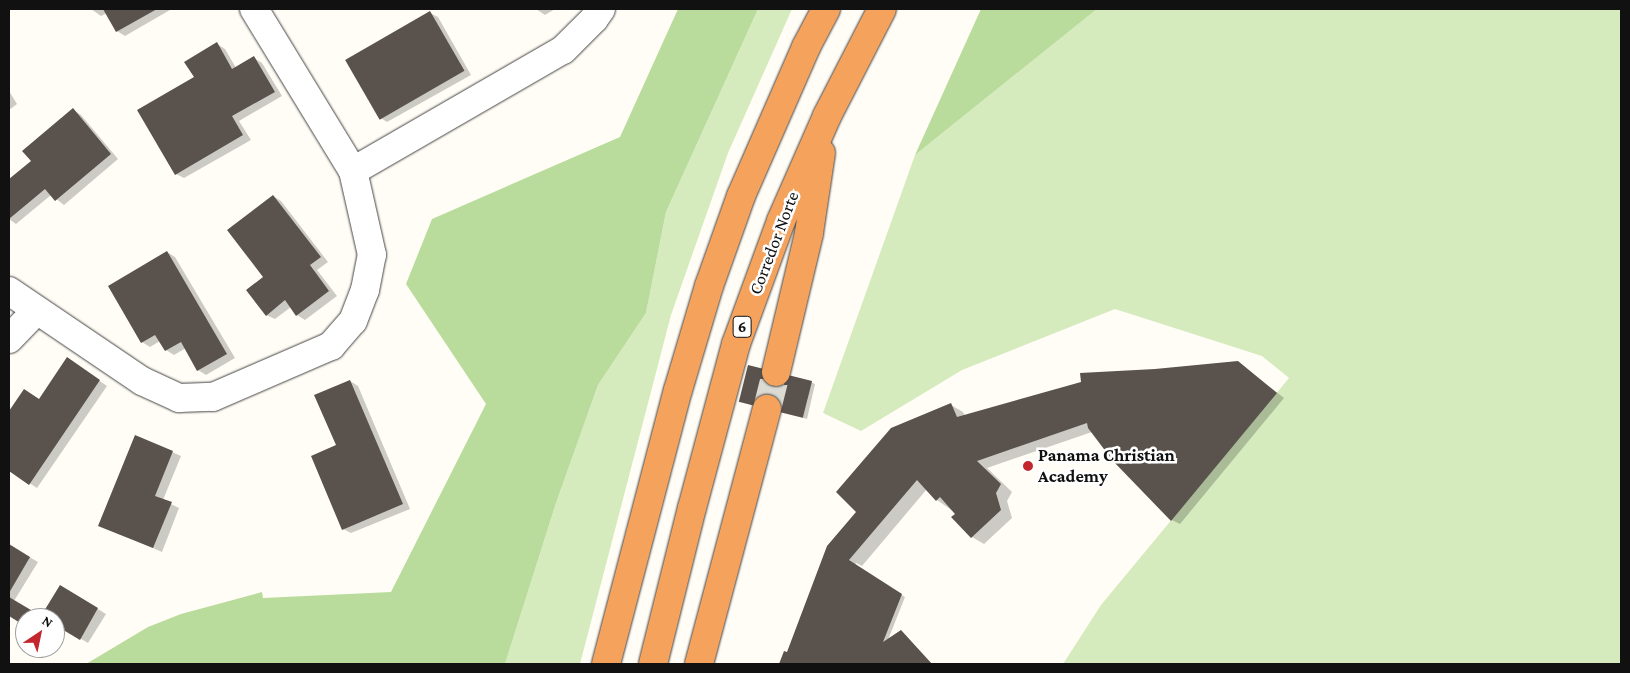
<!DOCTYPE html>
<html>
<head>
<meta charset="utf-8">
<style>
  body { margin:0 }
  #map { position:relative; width:1630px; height:673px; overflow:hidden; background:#fffdf5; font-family:"Crimson Pro",serif }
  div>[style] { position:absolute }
  .green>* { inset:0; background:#d5ebbd }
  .forest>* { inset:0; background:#b9dc9c }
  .shadow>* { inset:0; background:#0003 }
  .building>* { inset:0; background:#5a524d; transform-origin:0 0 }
  .highway-tunnel>* { height:28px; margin-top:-14px; transform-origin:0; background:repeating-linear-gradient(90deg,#dbdad3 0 28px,transparent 0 42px) }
  .roads { filter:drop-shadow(0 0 1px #444) drop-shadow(0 0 1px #444) }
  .street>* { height:28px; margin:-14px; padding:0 14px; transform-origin:14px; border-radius:14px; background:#fff }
  .highway>* { height:28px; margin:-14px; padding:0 14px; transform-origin:14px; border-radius:14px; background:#f5a25d }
  .dots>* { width:14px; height:14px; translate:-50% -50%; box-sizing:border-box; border:2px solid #fff; border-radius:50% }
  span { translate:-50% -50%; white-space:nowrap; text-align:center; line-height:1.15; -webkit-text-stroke:5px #fff; paint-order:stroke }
  .shield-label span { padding:1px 4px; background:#fff; border:1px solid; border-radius:4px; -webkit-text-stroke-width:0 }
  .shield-label { font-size:16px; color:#111; font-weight:700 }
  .street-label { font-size:18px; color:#111 }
  .poi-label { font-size:18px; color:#111; font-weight:700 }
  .left { translate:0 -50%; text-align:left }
  .frame { position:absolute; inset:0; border:10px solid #111; pointer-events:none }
  .north { position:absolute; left:15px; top:608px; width:50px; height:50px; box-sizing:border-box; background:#fff; border:1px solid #a0a0a0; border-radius:50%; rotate:34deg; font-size:14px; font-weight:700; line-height:20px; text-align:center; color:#111 }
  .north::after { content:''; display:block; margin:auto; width:18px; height:22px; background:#c4262e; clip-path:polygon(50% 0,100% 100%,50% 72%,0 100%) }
</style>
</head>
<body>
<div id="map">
  <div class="green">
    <div style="clip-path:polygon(758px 9px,792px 9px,728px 153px,671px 315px,580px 664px,505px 664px,556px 503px,598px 385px,646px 313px,666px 212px)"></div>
    <div style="clip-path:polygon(1097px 9px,1621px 9px,1621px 664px,1063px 664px,1101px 605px,1289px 378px,1262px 356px,1115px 309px,962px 370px,861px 431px,823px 413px,915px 155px)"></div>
  </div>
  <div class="forest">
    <div style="clip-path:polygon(678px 9px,758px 9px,666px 212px,646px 313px,598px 385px,556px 503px,505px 664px,86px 664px,148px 627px,181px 614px,262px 592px,263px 598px,391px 592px,486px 404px,406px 284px,432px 219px,620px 137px)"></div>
    <div style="clip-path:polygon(981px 9px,1097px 9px,915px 155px)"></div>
  </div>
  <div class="shadow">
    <div style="clip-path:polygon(91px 9px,170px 9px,170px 10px,125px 36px,117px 31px,107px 13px,101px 16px)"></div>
    <div style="clip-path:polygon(536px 9px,555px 9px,545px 15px)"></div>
    <div style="clip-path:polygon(430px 13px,438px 17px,471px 75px,387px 122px,379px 117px,347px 59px)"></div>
    <div style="clip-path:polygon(217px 44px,225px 49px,236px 68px,254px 58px,262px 63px,282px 96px,239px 121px,251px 140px,184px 178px,176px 174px)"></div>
    <div style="clip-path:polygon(9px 91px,17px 104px,9px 110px)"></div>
    <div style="clip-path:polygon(73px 110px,81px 115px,118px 159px,64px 205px,51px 195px,16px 224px,9px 219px,9px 181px,32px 161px)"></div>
    <div style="clip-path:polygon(273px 196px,281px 201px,328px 262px,317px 270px,337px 296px,305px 320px,297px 315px,291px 307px,275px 319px,266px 315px,265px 277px)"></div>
    <div style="clip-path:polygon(167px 252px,175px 257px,235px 358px,206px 375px,198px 370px,186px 348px,174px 355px,166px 350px,160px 341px,150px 347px,142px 342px)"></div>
    <div style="clip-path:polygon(1238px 362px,1284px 398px,1180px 524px,1172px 520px,1114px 461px,1092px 432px,987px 468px,1012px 492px,1007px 501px,1012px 518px,984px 544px,972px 537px,953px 517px,957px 514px,937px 500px,927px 489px,862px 566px,856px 563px,855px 565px,905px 597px,888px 640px,901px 631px,932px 664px,780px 664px,784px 653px,788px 652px,951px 405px,963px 412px,965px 416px,1155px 370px)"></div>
    <div style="clip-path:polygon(75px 364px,107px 386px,37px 488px,9px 470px,9px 414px,25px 390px,40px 400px)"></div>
    <div style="clip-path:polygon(350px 381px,358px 386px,410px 509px,351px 533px,343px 529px,337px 446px)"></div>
    <div style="clip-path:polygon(811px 382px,815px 384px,807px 419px,740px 401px)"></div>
    <div style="clip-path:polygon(136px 436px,181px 456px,163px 500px,179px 508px,162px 552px,100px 525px)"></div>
    <div style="clip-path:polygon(9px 545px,38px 562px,14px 601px,42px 617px,60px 586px,106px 614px,88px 643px,64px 629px,55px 642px,55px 618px,25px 618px,25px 624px,9px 615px)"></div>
  </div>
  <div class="building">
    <div style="clip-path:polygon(103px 9px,157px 9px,116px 32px)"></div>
    <div style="left:430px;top:11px;width:69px;height:98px;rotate:60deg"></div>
    <div style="clip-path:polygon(217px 42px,232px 69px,254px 56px,275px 92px,232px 116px,243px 135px,175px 175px,137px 110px,194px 77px,184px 62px)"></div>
    <div style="clip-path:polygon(73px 108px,111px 154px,55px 201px,45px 189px,9px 219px,9px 179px,31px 161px,22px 151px)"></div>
    <div style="clip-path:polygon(273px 195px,321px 257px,310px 265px,329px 291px,296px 316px,285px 300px,266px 316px,246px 290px,263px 277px,227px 230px)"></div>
    <div style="clip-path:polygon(167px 251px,227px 354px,197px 371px,181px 342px,165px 351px,155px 335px,141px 343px,108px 286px)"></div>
    <div style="clip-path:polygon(67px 357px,100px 380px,29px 485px,9px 471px,9px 411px,24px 389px,39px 399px)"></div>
    <div style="clip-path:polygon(1238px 361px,1277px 393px,1171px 521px,1113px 461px,1088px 428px,1087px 423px,977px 461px,1001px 484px,996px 493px,1001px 510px,971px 538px,951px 517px,955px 514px,940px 497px,936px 501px,917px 480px,849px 560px,902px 594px,883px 642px,901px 630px,932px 664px,779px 664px,784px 651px,787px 652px,827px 546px,856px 512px,836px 492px,891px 428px,951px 403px,957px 417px,1081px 382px,1080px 373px,1155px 369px)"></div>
    <div style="left:748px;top:365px;width:66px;height:38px;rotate:14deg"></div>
    <div style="clip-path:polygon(350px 380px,403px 504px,342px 530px,311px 456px,336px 445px,314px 395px)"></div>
    <div style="clip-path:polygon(135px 435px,173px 451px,155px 496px,172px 502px,153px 548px,98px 526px)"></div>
    <div style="clip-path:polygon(9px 544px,30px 557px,9px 593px)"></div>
    <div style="clip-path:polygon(60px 585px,98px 608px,80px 640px,55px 625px,55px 618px,25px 618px,25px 626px,9px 616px,9px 597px,41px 616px)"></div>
  </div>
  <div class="highway-tunnel">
    <div style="left:767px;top:409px;width:38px;rotate:-76deg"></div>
  </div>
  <div class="roads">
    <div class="street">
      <div style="left:353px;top:171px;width:242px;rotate:-30deg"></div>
      <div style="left:563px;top:50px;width:44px;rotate:-45deg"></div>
      <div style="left:594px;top:19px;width:12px;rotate:-55deg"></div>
      <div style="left:9px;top:291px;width:161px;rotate:34.1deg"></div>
      <div style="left:142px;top:381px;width:41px;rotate:24.7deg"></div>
      <div style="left:179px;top:398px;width:34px;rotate:-2deg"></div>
      <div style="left:213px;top:397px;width:129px;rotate:-23.4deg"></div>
      <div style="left:331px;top:346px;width:33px;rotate:-49deg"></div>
      <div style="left:353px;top:321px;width:33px;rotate:-69deg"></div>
      <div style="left:365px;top:290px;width:36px;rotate:-79deg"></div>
      <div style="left:372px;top:255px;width:86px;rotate:-102.7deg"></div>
      <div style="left:353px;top:171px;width:190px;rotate:-121.4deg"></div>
      <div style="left:9px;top:339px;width:39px;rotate:-46deg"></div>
    </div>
    <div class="highway">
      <div style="left:776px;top:372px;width:143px;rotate:-76.6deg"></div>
      <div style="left:809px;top:233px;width:81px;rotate:-81.5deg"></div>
      <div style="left:606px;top:664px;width:283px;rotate:-75.3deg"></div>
      <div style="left:678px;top:390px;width:109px;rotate:-73.4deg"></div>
      <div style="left:709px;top:286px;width:96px;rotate:-70.4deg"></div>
      <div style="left:741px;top:196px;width:163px;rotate:-66.4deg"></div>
      <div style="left:806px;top:47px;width:43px;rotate:-62.2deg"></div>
      <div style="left:653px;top:664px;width:161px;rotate:-76deg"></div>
      <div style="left:692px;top:508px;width:170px;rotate:-75deg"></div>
      <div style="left:736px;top:344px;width:131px;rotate:-69.9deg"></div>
      <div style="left:781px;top:221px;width:115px;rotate:-66.3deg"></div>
      <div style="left:827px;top:116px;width:120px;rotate:-62.8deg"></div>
      <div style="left:699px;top:664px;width:264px;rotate:-75.1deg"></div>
    </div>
  </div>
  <div class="dots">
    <div style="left:1028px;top:466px;background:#c4262e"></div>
  </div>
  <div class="shield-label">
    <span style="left:742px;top:327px">6</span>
  </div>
  <div class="street-label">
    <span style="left:774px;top:243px;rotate:-69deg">Corredor Norte</span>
  </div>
  <div class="poi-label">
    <span class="left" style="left:1038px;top:466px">Panama Christian<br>Academy</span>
  </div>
  <div class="frame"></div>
  <div class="north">N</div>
</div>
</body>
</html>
